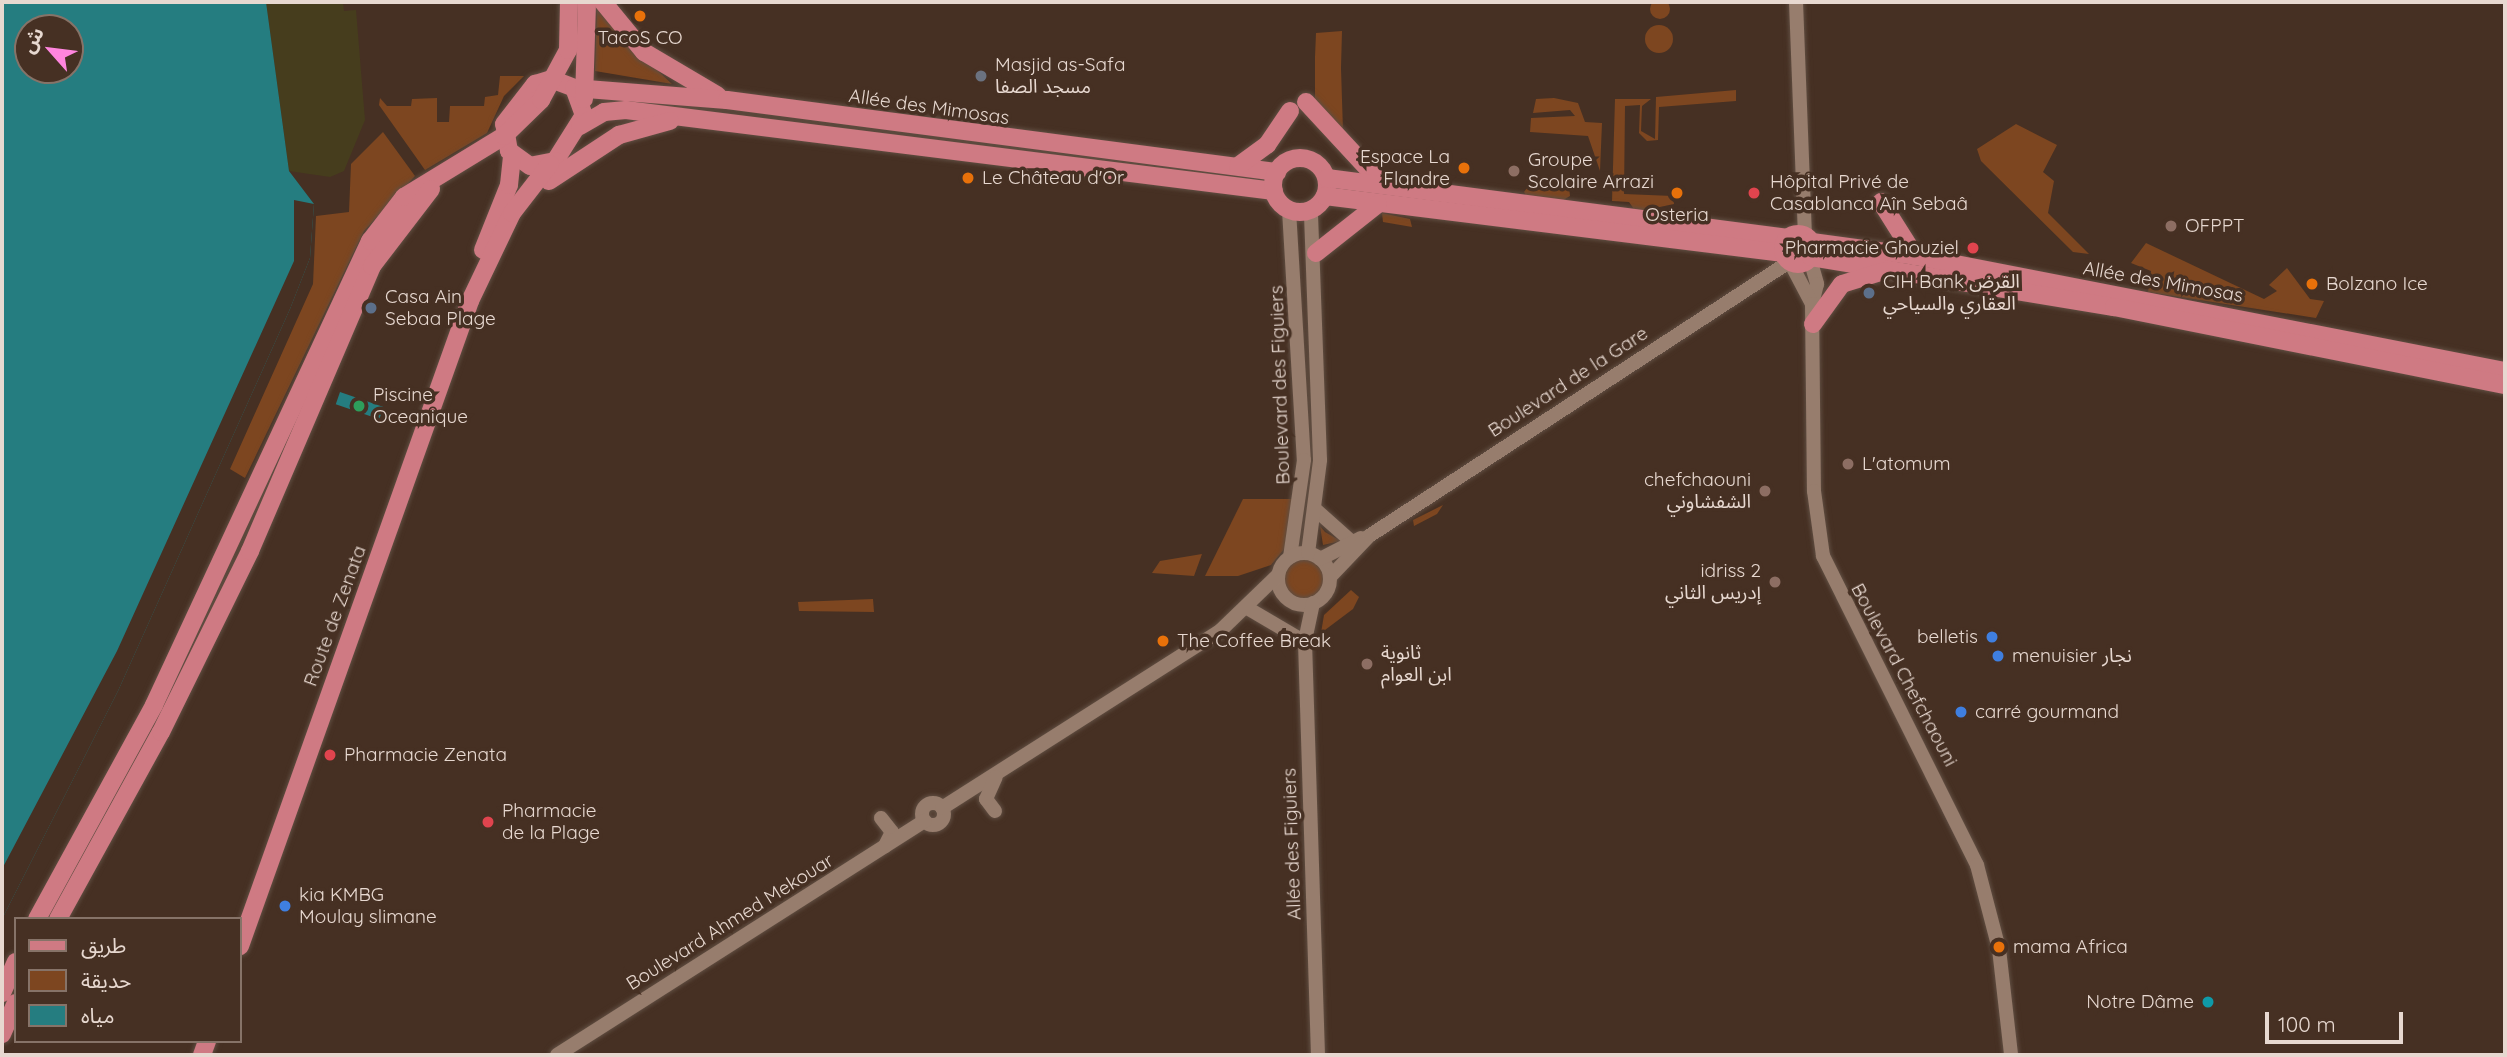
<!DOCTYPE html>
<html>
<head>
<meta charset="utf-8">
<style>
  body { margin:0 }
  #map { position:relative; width:2507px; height:1057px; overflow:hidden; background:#463023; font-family:Quicksand,"Noto Sans Arabic",sans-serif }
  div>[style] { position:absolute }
  .green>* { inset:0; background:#7d4620 }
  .round { border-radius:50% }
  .sand>* { inset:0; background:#463d1d }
  .water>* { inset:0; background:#257d80; transform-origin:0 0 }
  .pier>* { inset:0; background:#463023 }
  .roads { filter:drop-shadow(0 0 2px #604e42) drop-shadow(0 0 2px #604e42) }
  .minor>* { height:14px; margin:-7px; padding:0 7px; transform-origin:7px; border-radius:7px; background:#977d6d }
  .minor>.ring { margin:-7px; padding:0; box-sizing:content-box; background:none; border:14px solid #977d6d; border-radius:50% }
  .major>* { height:18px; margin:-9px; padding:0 9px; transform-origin:9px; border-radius:9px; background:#cf7a83 }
  .major>.ring { margin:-9px; padding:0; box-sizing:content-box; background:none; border:18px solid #cf7a83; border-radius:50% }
  .dots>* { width:19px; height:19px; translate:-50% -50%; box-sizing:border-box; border:4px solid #463023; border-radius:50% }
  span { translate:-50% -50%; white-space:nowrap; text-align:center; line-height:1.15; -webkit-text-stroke:7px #463023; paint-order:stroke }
  .poi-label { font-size:19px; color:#e7d8d0 }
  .left { translate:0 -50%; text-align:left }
  .right { translate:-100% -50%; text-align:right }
  .street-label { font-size:19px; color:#e7d8d0 }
  .frame { position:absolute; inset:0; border:4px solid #e7d8d0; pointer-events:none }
  .legend { position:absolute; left:14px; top:917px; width:228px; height:126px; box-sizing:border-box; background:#463023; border:2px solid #867368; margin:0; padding:9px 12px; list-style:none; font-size:21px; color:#e7d8d0 }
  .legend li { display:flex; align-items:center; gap:14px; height:35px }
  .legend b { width:35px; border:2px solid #867368 }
  .north { position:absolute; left:14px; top:14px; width:70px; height:70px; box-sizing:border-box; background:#463023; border:2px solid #867368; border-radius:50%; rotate:298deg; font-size:19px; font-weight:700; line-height:28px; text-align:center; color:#e7d8d0 }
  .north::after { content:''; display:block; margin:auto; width:24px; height:32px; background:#ff85de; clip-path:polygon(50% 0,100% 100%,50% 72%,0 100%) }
  .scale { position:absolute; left:2265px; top:1012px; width:138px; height:32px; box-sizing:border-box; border:4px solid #e7d8d0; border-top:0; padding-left:9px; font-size:21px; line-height:24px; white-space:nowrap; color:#e7d8d0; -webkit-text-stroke:5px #463023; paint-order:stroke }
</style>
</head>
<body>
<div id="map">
  <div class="green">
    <div class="round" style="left:1650px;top:-1px;width:20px;height:20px"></div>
    <div style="clip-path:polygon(597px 5px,627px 42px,672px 84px,595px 71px)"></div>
    <div class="round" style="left:1645px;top:25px;width:28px;height:28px"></div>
    <div style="clip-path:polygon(1342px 31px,1341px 68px,1343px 131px,1315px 101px,1315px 57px,1316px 33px)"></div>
    <div style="clip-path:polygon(500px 76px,524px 76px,504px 96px,487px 133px,425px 170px,379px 105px,380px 98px,387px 106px,411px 106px,412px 99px,437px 98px,437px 122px,449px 122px,450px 106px,484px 106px,485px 97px,498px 95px)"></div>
    <div style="clip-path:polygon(1736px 90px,1736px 101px,1659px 107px,1658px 140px,1647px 141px,1639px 133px,1640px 105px,1625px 106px,1624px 194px,1673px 196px,1674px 204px,1636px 212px,1629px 202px,1612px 201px,1615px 99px,1651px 99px,1642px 106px,1641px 131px,1655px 139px,1656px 97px)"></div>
    <div style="clip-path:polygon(1554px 98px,1578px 103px,1585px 122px,1602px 123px,1600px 171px,1588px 136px,1530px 132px,1531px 118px,1575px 116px,1570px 110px,1533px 113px,1536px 99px)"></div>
    <div style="clip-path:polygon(2016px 124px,2057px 145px,2043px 172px,2054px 181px,2048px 213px,2089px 254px,2073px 252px,1981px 161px,1977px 149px)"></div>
    <div style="clip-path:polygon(383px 132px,415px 176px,364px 231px,245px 478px,230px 469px,313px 284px,316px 216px,349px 212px,351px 164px)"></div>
    <div style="clip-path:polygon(1530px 184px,1569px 187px,1570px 196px,1558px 203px,1528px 198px,1524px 192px)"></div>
    <div style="clip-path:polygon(1382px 213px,1410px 219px,1412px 227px,1383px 222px)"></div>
    <div style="clip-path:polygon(2146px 243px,2264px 299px,2277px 291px,2269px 285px,2287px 268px,2310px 299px,2324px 301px,2316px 318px,2148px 292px,2151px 271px,2131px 263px)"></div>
    <div style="clip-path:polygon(1243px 499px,1297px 499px,1290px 542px,1271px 565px,1238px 576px,1205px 576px)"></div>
    <div style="clip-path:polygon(1443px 505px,1437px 514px,1414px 526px,1413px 520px)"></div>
    <div style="clip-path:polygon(1320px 526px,1325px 532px,1341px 541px,1323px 545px)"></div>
    <div style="clip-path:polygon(1202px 554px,1194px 576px,1152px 573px,1160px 561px)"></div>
    <div class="round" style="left:1283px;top:557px;width:42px;height:42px"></div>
    <div style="clip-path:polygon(1351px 590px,1359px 597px,1353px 609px,1321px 633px,1324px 615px)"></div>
    <div style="clip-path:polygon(873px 599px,874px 612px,799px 611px,798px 602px)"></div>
  </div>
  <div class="sand">
    <div style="clip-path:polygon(266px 2px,343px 2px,344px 11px,356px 10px,365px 120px,344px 171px,330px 177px,289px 171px)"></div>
  </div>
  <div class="water">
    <div style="clip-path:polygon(evenodd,2px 2px,266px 2px,289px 171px,314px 204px,310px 258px,290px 309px,118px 691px,2px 919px,2px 2px,28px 28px,70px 28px,70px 70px,28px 70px,28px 28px)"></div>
    <div style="left:340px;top:392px;width:46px;height:13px;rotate:19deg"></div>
  </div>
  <div class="pier">
    <div style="clip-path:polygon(294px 200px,314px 204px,310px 258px,290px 309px,118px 691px,2px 919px,2px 869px,117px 651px,294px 261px)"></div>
  </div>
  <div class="roads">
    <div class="minor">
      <div style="left:1796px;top:2px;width:233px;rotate:87.8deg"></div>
      <div style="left:1289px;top:210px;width:250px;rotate:86.6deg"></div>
      <div style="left:1304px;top:460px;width:98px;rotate:98.2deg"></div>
      <div style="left:1810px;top:259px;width:26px;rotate:74deg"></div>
      <div style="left:1817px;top:284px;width:21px;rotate:104deg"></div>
      <div style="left:1791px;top:264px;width:45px;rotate:62.3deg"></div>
      <div style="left:1812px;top:304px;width:187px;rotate:89.4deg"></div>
      <div style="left:1814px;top:491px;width:66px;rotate:82.1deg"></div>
      <div style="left:1823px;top:556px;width:345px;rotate:63.5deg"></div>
      <div style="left:1977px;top:865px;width:87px;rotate:75.3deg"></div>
      <div style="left:1999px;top:949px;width:107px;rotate:83.5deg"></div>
      <div style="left:1316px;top:510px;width:48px;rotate:41.6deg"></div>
      <div class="ring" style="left:1278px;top:553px;width:38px;height:38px"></div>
      <div style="left:1308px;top:553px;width:94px;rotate:-82.6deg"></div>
      <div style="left:1320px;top:460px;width:250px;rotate:-92.1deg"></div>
      <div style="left:1320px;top:559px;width:46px;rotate:-27.1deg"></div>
      <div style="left:1330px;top:577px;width:57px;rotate:-46.4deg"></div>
      <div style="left:1369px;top:536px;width:501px;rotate:-33.12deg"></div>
      <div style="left:1313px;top:603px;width:40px;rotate:102deg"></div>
      <div style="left:1305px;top:642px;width:413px;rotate:88.2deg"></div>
      <div style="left:1249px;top:609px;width:65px;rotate:30.5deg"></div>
      <div class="ring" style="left:922px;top:803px;width:8px;height:8px"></div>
      <div style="left:942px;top:808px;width:331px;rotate:-32.5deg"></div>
      <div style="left:1221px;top:630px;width:79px;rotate:-44deg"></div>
      <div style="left:995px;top:811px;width:15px;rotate:-127deg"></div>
      <div style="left:986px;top:799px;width:24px;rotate:-66deg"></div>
      <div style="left:881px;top:818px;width:18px;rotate:52deg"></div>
      <div style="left:892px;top:832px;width:16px;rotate:117deg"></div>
      <div style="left:557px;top:1055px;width:436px;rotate:-32.5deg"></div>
    </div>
    <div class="major">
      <div style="left:603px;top:2px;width:65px;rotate:50.6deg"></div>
      <div style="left:644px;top:52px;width:85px;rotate:30.5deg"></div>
      <div style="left:551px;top:79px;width:25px;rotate:21deg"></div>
      <div style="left:574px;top:88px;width:29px;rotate:70deg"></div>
      <div style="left:584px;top:115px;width:54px;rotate:122.2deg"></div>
      <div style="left:555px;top:161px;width:25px;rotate:169deg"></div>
      <div style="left:530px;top:166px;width:26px;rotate:-144deg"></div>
      <div style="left:509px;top:151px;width:27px;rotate:-100deg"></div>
      <div style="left:504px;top:124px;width:51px;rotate:-52.2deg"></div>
      <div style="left:535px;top:84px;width:17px;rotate:-17deg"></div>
      <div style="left:574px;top:88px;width:153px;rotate:4.5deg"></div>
      <div style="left:727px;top:100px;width:555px;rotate:7.46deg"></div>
      <div style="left:584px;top:99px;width:97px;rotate:-88.2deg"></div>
      <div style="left:1306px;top:102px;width:112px;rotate:47.2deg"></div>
      <div style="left:580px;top:126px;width:28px;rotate:-30deg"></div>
      <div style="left:604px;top:112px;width:22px;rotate:-5deg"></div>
      <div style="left:626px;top:110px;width:653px;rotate:7.13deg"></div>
      <div class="ring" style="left:1273px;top:158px;width:36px;height:36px"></div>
      <div style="left:1238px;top:166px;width:36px;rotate:-36deg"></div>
      <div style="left:1267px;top:145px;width:41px;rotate:-55.9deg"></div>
      <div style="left:1327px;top:178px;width:465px;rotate:7.4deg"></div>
      <div style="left:549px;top:181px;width:84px;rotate:-33.3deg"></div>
      <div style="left:619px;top:135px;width:53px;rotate:-15.4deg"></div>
      <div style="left:1325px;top:196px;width:462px;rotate:7.1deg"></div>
      <div style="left:1881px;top:202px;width:64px;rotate:57.8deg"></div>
      <div class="ring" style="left:1783px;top:234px;width:12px;height:12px"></div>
      <div style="left:1812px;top:242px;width:104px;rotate:7.7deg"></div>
      <div style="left:1915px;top:256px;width:601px;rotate:11.03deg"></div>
      <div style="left:483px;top:250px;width:70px;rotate:-68.2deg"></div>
      <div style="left:509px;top:185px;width:30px;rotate:-84deg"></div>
      <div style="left:1316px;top:253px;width:79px;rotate:-38.3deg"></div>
      <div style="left:1811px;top:257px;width:307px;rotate:9.4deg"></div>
      <div style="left:2114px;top:307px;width:399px;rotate:11.3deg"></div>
      <div style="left:1813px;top:324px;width:49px;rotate:-54.1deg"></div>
      <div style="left:1842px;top:284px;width:44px;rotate:-17.2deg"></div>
      <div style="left:37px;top:919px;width:244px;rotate:-61.3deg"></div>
      <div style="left:154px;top:705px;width:512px;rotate:-65.04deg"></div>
      <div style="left:370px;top:241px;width:56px;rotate:-52.3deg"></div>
      <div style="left:404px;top:197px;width:117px;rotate:-31.4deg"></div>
      <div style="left:504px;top:136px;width:52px;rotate:-44.2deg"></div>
      <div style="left:541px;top:100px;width:57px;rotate:-61.6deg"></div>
      <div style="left:568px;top:50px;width:48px;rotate:-88.8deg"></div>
      <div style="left:58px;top:919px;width:213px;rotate:-61.2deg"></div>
      <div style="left:161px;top:732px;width:202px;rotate:-63.8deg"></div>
      <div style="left:250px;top:551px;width:310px;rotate:-66.8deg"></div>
      <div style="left:372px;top:266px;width:97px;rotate:-52.5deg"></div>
      <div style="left:240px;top:946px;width:685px;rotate:-70.37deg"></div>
      <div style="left:470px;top:301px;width:98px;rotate:-64.5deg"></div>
      <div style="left:512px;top:213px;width:62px;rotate:-52.2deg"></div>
      <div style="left:2px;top:993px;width:34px;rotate:-66deg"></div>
      <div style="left:2px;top:1034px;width:34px;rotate:-66deg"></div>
      <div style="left:202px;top:1055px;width:15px;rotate:-70deg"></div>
    </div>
  </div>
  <div class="dots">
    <div style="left:640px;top:16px;background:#e8710a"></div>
    <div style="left:981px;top:76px;background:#6b7280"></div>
    <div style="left:1464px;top:168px;background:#e8710a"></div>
    <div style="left:1514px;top:171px;background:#8d6e63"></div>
    <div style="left:968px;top:178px;background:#e8710a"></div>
    <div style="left:1677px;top:193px;background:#e8710a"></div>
    <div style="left:1754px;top:193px;background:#e0444e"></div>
    <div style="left:2171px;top:226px;background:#8d6e63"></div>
    <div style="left:1973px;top:248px;background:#e0444e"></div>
    <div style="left:2312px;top:284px;background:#e8710a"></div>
    <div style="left:1869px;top:293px;background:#5c6f8a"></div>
    <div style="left:371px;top:308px;background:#5c6f8a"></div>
    <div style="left:359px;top:406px;background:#2e9e5b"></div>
    <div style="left:1848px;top:464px;background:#8d6e63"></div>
    <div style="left:1765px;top:491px;background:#8d6e63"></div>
    <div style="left:1775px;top:582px;background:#8d6e63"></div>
    <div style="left:1992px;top:637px;background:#3f7fe0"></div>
    <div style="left:1163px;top:641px;background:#e8710a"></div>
    <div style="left:1998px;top:656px;background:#3f7fe0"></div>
    <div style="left:1367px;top:664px;background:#8d6e63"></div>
    <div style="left:1961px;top:712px;background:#3f7fe0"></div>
    <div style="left:330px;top:755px;background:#e0444e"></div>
    <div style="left:488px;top:822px;background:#e0444e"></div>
    <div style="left:285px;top:906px;background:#3f7fe0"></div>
    <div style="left:1999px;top:947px;background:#e8710a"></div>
    <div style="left:2208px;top:1002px;background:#0f9aa8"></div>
  </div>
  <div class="poi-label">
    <span style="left:640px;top:38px">TacoS CO</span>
    <span class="left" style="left:995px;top:76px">Masjid as-Safa<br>مسجد الصفا</span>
    <span class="right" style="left:1450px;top:168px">Espace La<br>Flandre</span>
    <span class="left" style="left:1528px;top:171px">Groupe<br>Scolaire Arrazi</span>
    <span class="left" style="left:982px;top:178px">Le Château d'Or</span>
    <span class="left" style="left:1770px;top:193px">Hôpital Privé de<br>Casablanca Aîn Sebaâ</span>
    <span style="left:1677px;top:215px">Osteria</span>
    <span class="left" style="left:2185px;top:226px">OFPPT</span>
    <span class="right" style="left:1959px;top:248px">Pharmacie Ghouziel</span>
    <span class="left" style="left:1883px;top:293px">CIH Bank القرض<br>العقاري والسياحي</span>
    <span class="left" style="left:2326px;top:284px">Bolzano Ice</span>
    <span class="left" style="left:385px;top:308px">Casa Ain<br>Sebaa Plage</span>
    <span class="left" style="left:373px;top:406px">Piscine<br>Oceanique</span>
    <span class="left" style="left:1862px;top:464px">L'atomum</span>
    <span class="right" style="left:1751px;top:491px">chefchaouni<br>الشفشاوني</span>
    <span class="right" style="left:1761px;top:582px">idriss 2<br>إدريس الثاني</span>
    <span class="right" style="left:1978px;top:637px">belletis</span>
    <span class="left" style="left:1177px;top:641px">The Coffee Break</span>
    <span class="left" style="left:1381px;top:664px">ثانوية<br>ابن العوام</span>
    <span class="left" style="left:2012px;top:656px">menuisier نجار</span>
    <span class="left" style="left:1975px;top:712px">carré gourmand</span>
    <span class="left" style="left:344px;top:755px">Pharmacie Zenata</span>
    <span class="left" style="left:502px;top:822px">Pharmacie<br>de la Plage</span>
    <span class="left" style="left:299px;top:906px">kia KMBG<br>Moulay slimane</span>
    <span class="left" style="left:2013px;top:947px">mama Africa</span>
    <span class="right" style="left:2194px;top:1002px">Notre Dâme</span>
  </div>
  <div class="street-label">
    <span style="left:929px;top:107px;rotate:8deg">Allée des Mimosas</span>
    <span style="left:2163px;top:282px;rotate:10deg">Allée des Mimosas</span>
    <span style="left:1568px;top:382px;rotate:-33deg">Boulevard de la Gare</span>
    <span style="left:1280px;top:385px;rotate:-92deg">Boulevard des Figuiers</span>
    <span style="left:335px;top:616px;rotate:-70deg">Route de Zenata</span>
    <span style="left:1904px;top:675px;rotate:62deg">Boulevard Chefchaouni</span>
    <span style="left:1292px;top:844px;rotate:-92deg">Allée des Figuiers</span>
    <span style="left:730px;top:922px;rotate:-32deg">Boulevard Ahmed Mekouar</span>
  </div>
  <div class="frame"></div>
  <ul class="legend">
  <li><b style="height:9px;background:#cf7a83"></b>طريق</li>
  <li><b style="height:19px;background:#7d4620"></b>حديقة</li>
  <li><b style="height:19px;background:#257d80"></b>مياه</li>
  </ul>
  <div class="north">ش</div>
  <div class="scale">100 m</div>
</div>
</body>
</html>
